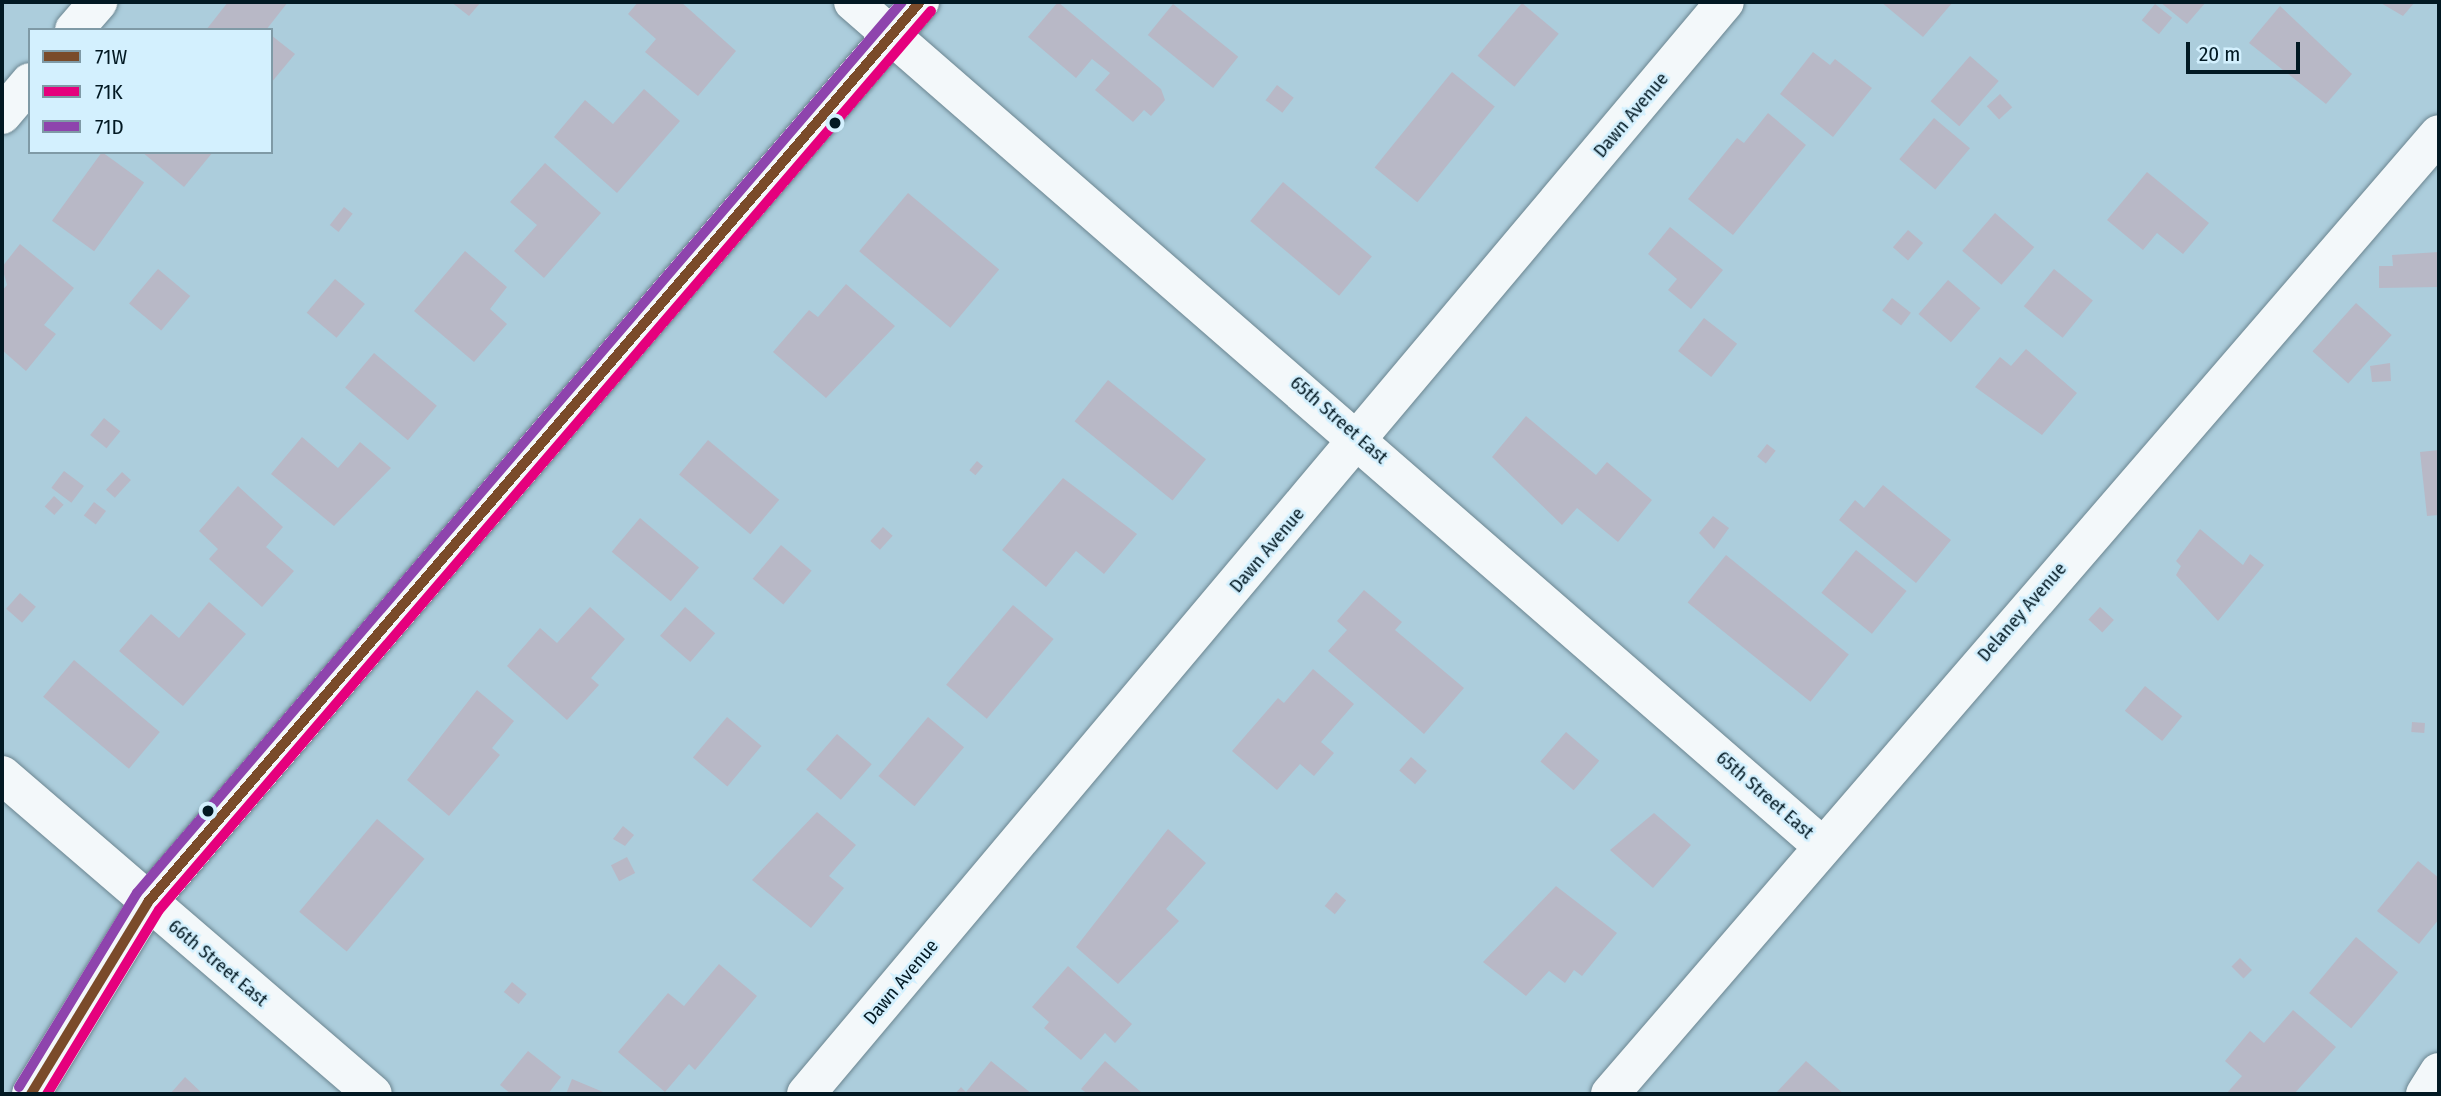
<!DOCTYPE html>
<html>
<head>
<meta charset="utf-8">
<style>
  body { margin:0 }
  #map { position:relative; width:2441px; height:1096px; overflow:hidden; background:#accddc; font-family:"Fira Sans Condensed",sans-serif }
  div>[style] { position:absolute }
  .building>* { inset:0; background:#b8b8c6; transform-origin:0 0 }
  .roads { filter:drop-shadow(0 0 2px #6b8590) drop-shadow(0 0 2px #6b8590) }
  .minor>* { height:38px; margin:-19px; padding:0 19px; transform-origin:19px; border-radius:19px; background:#f3f8fa }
  .tertiary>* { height:38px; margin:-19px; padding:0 19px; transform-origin:19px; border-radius:19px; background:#f3f8fa }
  .bus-1>* { height:10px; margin:-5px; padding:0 5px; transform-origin:5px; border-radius:5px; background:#7a4b2a }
  .bus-2>* { height:10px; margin:-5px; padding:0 5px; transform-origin:5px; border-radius:5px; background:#e5007d }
  .bus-3>* { height:10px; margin:-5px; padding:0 5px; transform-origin:5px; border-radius:5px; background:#8e44ad }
  .dots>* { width:19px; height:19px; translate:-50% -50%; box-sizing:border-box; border:4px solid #d3f0fe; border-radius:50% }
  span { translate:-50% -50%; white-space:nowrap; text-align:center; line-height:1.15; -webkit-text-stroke:5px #d3f0fe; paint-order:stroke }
  .street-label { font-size:19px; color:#021923 }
  .frame { position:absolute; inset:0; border:4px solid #021923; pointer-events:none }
  .legend { position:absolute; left:28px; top:28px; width:245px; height:126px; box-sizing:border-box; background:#d3f0fe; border:2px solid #7f9aa6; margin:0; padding:9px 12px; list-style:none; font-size:21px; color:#021923 }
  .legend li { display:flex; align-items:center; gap:14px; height:35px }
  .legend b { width:35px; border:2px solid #7f9aa6 }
  .scale { position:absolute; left:2186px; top:42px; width:114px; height:32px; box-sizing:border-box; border:4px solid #021923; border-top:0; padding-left:9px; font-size:21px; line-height:24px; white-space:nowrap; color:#021923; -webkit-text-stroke:5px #d3f0fe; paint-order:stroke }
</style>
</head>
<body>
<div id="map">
  <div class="building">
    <div style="clip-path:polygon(228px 2px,288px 2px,266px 30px,206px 30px)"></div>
    <div style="clip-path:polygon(451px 2px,481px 2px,469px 16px)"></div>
    <div style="clip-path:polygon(638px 2px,681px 2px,736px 51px,698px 96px,645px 52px,656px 39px,628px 14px)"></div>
    <div style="clip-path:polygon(1058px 2px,1161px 89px,1165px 100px,1151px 116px,1144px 110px,1133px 122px,1095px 90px,1110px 73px,1092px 59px,1076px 78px,1028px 37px)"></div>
    <div style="clip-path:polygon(1881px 2px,1953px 2px,1923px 37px)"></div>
    <div style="clip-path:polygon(2160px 2px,2206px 2px,2187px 24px)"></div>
    <div style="clip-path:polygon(2379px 2px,2415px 2px,2403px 16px)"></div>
    <div style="left:1522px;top:3px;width:48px;height:69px;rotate:40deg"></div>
    <div style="left:1173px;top:4px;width:84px;height:40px;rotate:39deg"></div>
    <div style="left:2155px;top:4px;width:22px;height:21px;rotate:39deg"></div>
    <div style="clip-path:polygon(2280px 6px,2352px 74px,2326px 104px,2249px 43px)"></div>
    <div style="clip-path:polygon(271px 35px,295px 54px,271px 83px)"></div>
    <div style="clip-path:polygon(1813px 52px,1830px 65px,1835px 59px,1872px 88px,1833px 137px,1780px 94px)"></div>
    <div style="left:1970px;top:56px;width:38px;height:60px;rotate:41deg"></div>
    <div style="left:1452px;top:72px;width:55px;height:123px;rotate:39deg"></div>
    <div style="left:1277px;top:85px;width:21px;height:19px;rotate:37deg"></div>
    <div style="clip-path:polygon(644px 89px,680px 121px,617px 193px,554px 137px,585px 100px,613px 124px)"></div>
    <div style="left:2000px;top:94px;width:18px;height:18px;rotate:47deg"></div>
    <div style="clip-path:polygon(1768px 113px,1806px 145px,1733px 235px,1688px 199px,1737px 138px,1744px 143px)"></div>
    <div style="left:1934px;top:118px;width:47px;height:54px;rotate:40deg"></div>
    <div style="left:102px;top:152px;width:52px;height:85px;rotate:36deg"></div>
    <div style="clip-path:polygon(142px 152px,213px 152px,184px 187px)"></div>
    <div style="clip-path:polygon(545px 163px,601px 213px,544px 278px,514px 251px,537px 225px,510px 202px)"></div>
    <div style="clip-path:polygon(2147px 172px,2209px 223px,2183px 254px,2157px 233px,2143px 250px,2107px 220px)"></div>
    <div style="left:1283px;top:182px;width:116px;height:51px;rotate:40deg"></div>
    <div style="left:908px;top:193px;width:119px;height:76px;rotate:40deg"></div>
    <div style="left:344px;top:207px;width:11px;height:23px;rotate:38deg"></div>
    <div style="left:1995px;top:213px;width:52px;height:50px;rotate:41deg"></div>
    <div style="clip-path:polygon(1670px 227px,1723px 270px,1691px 309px,1668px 290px,1677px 279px,1648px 254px)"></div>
    <div style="left:1908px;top:230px;width:20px;height:23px;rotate:41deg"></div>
    <div style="clip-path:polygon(20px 244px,74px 288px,44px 325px,56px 334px,26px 371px,2px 350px,2px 291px,7px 285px,2px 267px)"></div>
    <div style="clip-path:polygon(465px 251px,507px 287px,490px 309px,507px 324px,474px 362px,414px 311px)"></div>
    <div style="clip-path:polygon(2439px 252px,2439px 287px,2379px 288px,2379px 266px,2393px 266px,2392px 255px)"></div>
    <div style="left:158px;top:269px;width:42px;height:45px;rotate:40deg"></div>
    <div style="left:2054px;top:269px;width:50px;height:48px;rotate:39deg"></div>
    <div style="left:335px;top:279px;width:39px;height:44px;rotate:40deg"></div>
    <div style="left:1948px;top:280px;width:43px;height:45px;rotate:41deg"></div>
    <div style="clip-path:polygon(846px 284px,895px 326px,826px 398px,773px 352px,809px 310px,818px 317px)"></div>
    <div style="left:1892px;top:298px;width:24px;height:16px;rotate:38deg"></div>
    <div style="left:2356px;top:303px;width:48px;height:65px;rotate:42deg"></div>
    <div style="left:1704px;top:318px;width:42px;height:42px;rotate:38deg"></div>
    <div style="clip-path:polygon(2026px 349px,2077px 393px,2042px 435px,1975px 387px,2000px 357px,2011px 366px)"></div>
    <div style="left:374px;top:353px;width:82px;height:45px;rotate:40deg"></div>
    <div style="clip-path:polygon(2390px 363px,2391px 381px,2372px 382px,2370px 366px)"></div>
    <div style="left:1108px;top:380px;width:126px;height:53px;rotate:39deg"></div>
    <div style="clip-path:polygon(1526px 416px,1596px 475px,1607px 462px,1652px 500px,1618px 542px,1577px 508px,1562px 525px,1492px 457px)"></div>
    <div style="left:104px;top:418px;width:21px;height:22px;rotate:39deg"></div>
    <div style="clip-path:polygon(302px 437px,338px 468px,360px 442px,391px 468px,334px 526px,271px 474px)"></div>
    <div style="left:708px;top:440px;width:93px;height:45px;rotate:40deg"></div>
    <div style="left:1767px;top:444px;width:11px;height:16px;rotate:38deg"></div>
    <div style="clip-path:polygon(2439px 450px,2439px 515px,2427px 516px,2420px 452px)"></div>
    <div style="left:977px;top:461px;width:8px;height:12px;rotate:40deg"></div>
    <div style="left:64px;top:471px;width:25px;height:21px;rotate:37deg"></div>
    <div style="left:122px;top:472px;width:12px;height:24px;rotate:42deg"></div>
    <div style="clip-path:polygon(1063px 478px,1137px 534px,1104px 574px,1076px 551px,1046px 587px,1002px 550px)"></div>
    <div style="clip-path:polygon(1883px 485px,1951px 540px,1916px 583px,1839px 520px,1855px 500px,1864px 508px)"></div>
    <div style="clip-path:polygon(238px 486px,283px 527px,266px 547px,294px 571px,262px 607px,209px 559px,218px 549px,199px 531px)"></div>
    <div style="left:54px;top:496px;width:13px;height:14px;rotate:42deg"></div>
    <div style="left:94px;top:502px;width:15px;height:17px;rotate:37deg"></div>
    <div style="clip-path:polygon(1713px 516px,1729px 528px,1714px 549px,1699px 533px)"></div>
    <div style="left:640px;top:518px;width:77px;height:44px;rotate:40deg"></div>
    <div style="left:883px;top:527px;width:13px;height:19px;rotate:42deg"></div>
    <div style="clip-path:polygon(2200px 529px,2243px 565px,2250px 554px,2264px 565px,2218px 621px,2176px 575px,2181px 566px,2176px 561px)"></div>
    <div style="left:781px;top:545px;width:40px;height:44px;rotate:40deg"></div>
    <div style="left:1856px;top:550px;width:65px;height:55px;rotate:39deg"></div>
    <div style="left:1726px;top:555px;width:158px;height:61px;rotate:39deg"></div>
    <div style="clip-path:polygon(1364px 590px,1402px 622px,1395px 630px,1464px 688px,1424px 734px,1328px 651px,1347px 630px,1337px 621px)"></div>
    <div style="left:20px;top:593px;width:21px;height:21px;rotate:41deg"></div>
    <div style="clip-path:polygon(209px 602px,246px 634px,183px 706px,119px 651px,151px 614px,179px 638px)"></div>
    <div style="left:1013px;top:605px;width:53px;height:104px;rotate:40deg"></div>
    <div style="clip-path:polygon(590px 607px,625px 639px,591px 678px,599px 685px,567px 720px,507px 666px,540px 628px,557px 643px)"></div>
    <div style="left:685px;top:607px;width:40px;height:38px;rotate:41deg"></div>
    <div style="left:2100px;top:607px;width:19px;height:17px;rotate:43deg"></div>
    <div style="left:74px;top:660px;width:112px;height:48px;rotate:40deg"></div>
    <div style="clip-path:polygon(1313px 669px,1354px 704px,1321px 742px,1334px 753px,1314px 776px,1300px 764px,1277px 790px,1232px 751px,1278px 698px,1284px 703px)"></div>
    <div style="left:2145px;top:686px;width:48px;height:32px;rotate:39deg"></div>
    <div style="clip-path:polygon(477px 690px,514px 721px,492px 748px,500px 755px,449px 816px,407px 780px)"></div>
    <div style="left:727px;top:717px;width:45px;height:53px;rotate:40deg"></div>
    <div style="left:928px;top:717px;width:47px;height:77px;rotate:40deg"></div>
    <div style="left:2412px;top:722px;width:13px;height:10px;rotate:4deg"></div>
    <div style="left:1566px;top:732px;width:44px;height:39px;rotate:41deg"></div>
    <div style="left:837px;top:734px;width:46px;height:47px;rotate:41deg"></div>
    <div style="left:1411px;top:757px;width:21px;height:18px;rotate:41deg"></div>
    <div style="clip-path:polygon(817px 812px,856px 845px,829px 876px,844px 888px,811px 928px,752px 880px)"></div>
    <div style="clip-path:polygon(1654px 813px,1691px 845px,1653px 888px,1610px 850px)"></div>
    <div style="left:377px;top:819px;width:62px;height:121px;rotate:40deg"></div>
    <div style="clip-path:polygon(623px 826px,634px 835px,625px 846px,613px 839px)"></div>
    <div style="clip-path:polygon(1168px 829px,1206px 863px,1166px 909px,1179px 921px,1118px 984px,1076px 947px)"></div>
    <div style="left:627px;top:857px;width:18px;height:18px;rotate:63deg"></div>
    <div style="clip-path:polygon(2418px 861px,2439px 878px,2439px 919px,2419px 944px,2377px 911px)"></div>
    <div style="clip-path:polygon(1556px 886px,1617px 933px,1582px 976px,1574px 970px,1565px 983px,1549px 971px,1526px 996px,1483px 962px)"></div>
    <div style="left:1336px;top:892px;width:13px;height:18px;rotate:39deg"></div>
    <div style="left:2356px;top:937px;width:55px;height:73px;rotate:40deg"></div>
    <div style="left:2240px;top:958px;width:17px;height:12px;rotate:45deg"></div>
    <div style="clip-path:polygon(719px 964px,757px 996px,695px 1070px,689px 1064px,665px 1092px,618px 1052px,668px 993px,684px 1006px)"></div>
    <div style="clip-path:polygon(1068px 966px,1132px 1024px,1115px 1043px,1105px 1033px,1081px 1060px,1044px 1028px,1049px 1022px,1032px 1007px)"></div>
    <div style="left:512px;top:982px;width:19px;height:13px;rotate:39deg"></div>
    <div style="clip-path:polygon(2293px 1010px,2336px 1047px,2294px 1094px,2226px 1094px,2242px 1076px,2225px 1061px,2250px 1031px,2264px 1043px)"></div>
    <div style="clip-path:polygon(528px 1051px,561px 1077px,548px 1094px,511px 1094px,500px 1085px)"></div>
    <div style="clip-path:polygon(991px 1061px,1032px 1094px,955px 1094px,961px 1087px,966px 1092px)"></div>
    <div style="clip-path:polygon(1105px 1061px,1141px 1092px,1138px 1094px,1088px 1094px,1081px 1089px)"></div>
    <div style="clip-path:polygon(1806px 1061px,1844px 1094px,1775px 1094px)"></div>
    <div style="clip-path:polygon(185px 1077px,203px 1094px,170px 1094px)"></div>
    <div style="clip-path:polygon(572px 1079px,608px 1094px,566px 1094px)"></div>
  </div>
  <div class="roads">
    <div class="minor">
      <div style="left:853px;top:2px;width:1282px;rotate:41.05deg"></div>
      <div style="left:74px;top:30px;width:37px;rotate:-49deg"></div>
      <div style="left:2px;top:115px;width:43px;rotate:-49.7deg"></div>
      <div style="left:2px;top:775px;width:489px;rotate:40.7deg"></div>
      <div style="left:806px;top:1094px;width:1427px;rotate:-49.92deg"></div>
      <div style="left:1610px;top:1094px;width:1268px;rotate:-49.19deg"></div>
      <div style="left:2425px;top:1094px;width:26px;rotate:-58deg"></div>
    </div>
    <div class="tertiary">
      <div style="left:31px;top:1094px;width:225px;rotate:-58.6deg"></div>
      <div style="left:148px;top:902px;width:1186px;rotate:-49.38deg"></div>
    </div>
  </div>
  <div class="bus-1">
    <div style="left:31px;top:1094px;width:225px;rotate:-58.6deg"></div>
    <div style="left:148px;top:902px;width:1186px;rotate:-49.38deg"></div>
  </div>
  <div class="bus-2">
    <div style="left:47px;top:1094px;width:215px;rotate:-58.7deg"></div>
    <div style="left:159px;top:910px;width:1185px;rotate:-49.35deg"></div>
  </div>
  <div class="bus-3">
    <div style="left:19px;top:1087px;width:227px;rotate:-58.7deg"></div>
    <div style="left:137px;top:893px;width:1174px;rotate:-49.35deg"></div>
  </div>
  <div class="dots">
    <div style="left:835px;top:123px;background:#021923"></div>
    <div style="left:208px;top:811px;background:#021923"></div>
  </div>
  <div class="street-label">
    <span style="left:1631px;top:115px;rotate:-50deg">Dawn Avenue</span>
    <span style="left:1339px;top:420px;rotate:41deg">65th Street East</span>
    <span style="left:1267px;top:550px;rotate:-50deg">Dawn Avenue</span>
    <span style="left:2022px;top:612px;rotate:-49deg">Delaney Avenue</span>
    <span style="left:1765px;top:795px;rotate:41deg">65th Street East</span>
    <span style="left:218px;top:963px;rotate:40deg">66th Street East</span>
    <span style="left:901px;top:982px;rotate:-50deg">Dawn Avenue</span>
  </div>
  <div class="frame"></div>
  <ul class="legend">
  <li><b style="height:9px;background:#7a4b2a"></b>71W</li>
  <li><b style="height:9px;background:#e5007d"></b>71K</li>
  <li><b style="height:9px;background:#8e44ad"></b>71D</li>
  </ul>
  <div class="scale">20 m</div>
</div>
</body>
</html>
